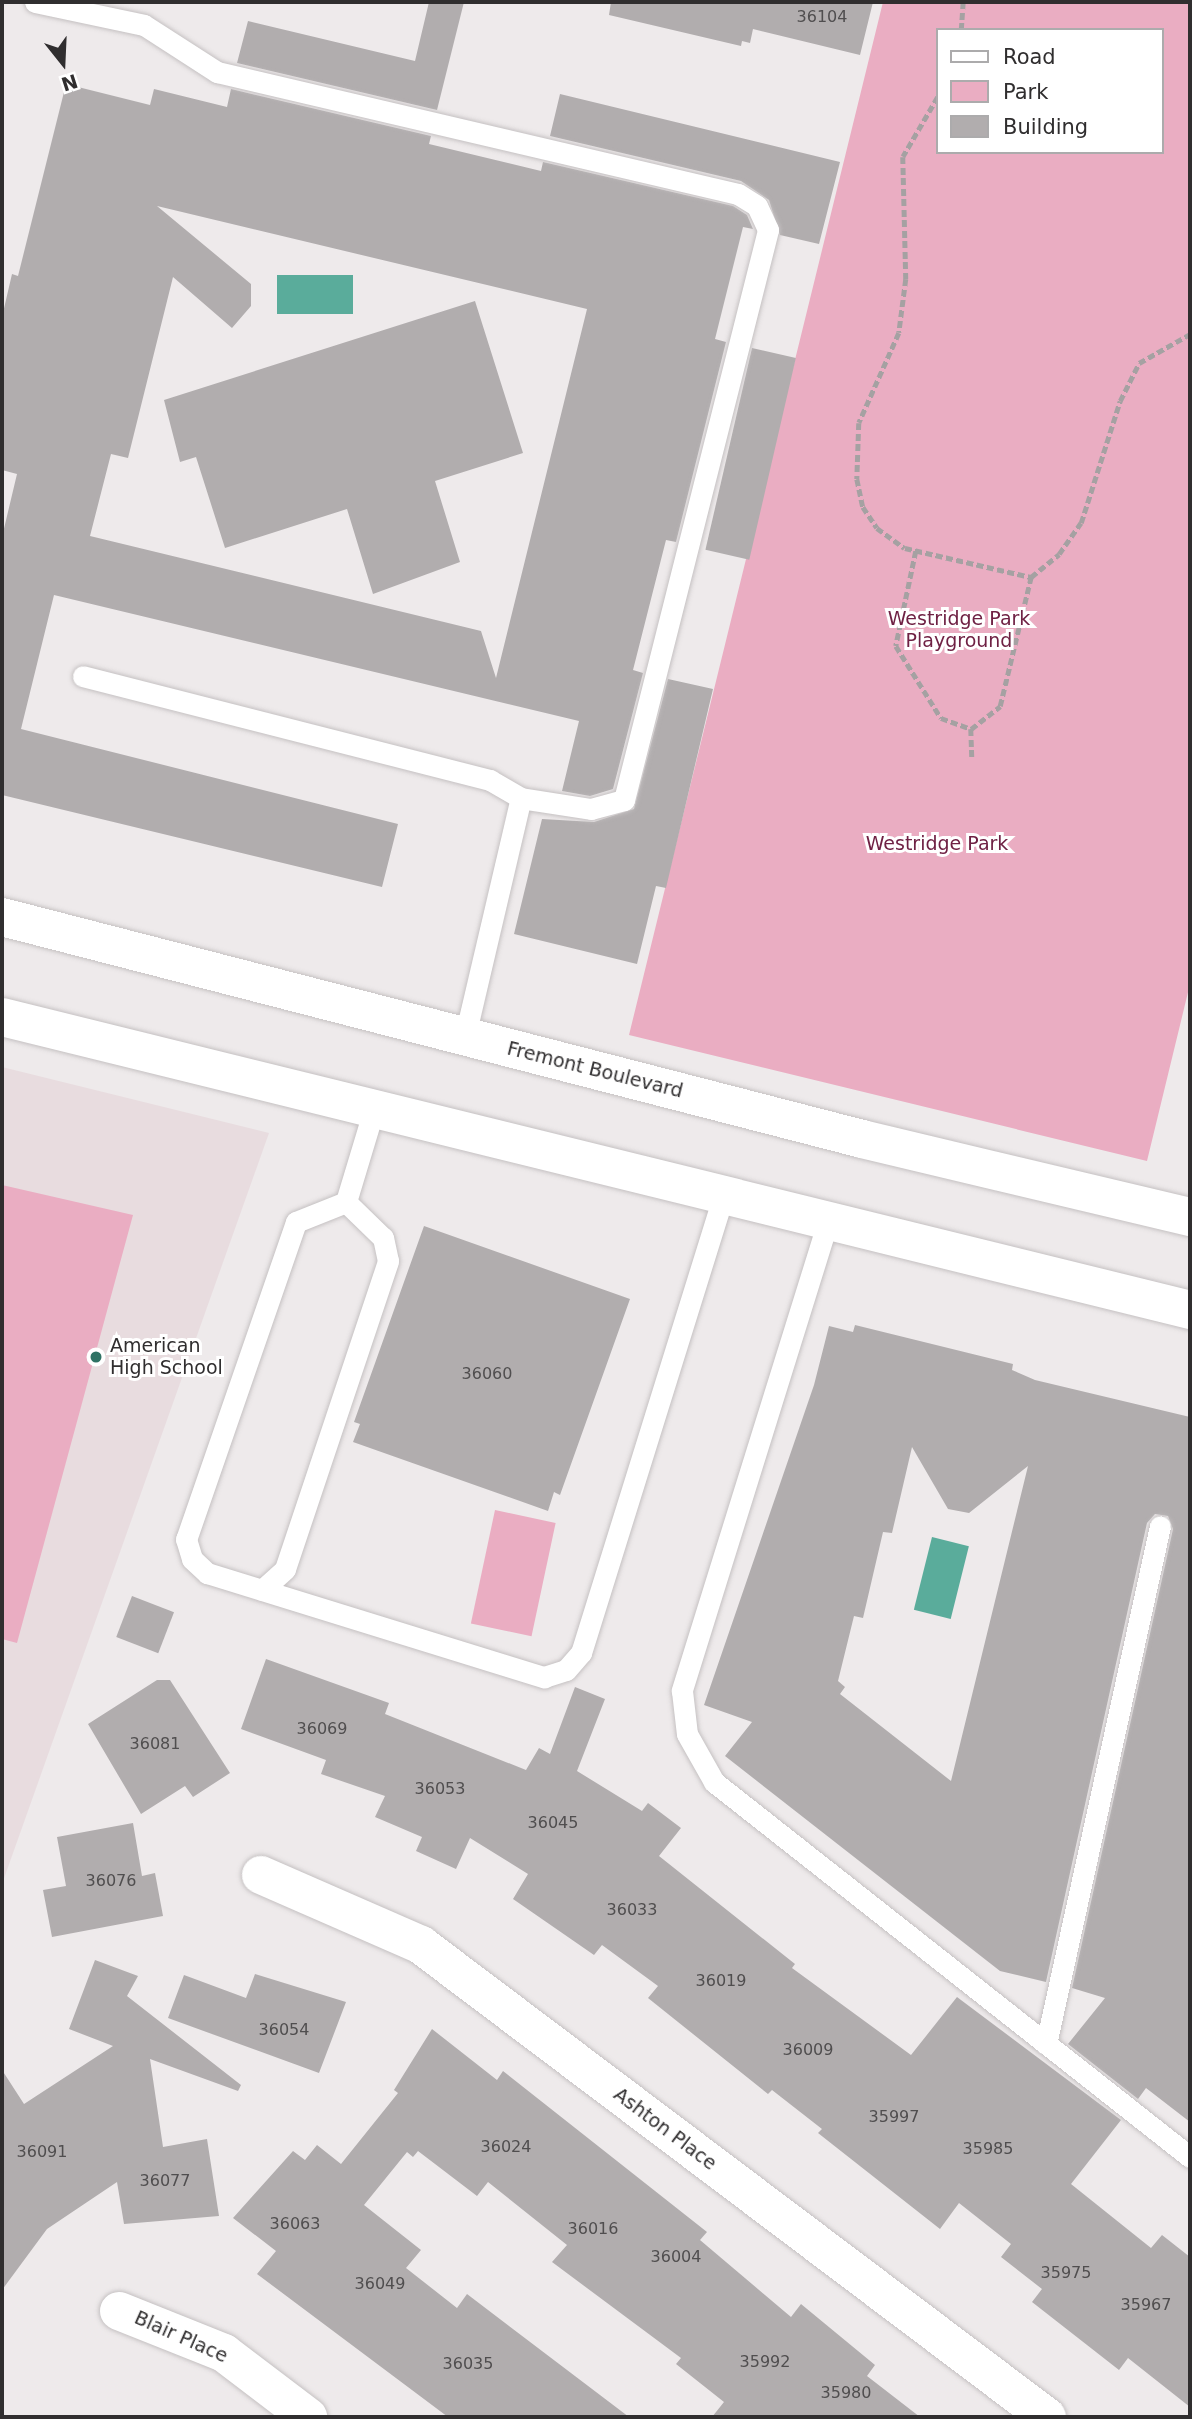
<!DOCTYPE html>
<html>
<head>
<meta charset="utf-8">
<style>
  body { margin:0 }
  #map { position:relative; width:1192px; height:2419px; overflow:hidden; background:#eeeaeb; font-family:"DejaVu Sans",sans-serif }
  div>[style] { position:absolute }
  .built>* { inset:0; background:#e8dcdf }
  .green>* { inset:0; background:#eaadc2; transform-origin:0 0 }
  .water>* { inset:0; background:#5aac9b; transform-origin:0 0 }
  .building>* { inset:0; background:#b1adae; transform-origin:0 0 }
  .path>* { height:4.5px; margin-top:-2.25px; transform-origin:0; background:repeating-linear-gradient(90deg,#a5a1a2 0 7px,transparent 0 10.5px) }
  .roads { filter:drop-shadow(0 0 2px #c5c1c2) drop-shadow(0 0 2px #c5c1c2) }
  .service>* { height:21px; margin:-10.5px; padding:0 10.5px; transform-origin:10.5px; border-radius:10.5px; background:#fff }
  .minor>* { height:38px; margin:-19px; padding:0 19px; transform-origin:19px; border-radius:19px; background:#fff }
  .primary>* { height:38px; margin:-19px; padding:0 19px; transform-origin:19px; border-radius:19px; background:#fff }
  .dots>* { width:19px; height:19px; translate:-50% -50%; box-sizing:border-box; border:4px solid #fff; border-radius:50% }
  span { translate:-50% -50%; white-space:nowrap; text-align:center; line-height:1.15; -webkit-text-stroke:6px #fff; paint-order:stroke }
  .number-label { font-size:16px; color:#504e4f }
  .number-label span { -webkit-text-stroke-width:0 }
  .park-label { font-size:19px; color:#6f2144 }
  .street-label { font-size:19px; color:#302e2f }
  .poi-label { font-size:19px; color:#302e2f }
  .left { translate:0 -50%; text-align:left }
  .frame { position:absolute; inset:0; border:4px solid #302e2f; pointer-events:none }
  .legend { position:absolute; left:936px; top:28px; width:228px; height:126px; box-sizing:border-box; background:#fff; border:2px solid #acabac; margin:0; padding:9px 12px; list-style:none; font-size:21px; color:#302e2f }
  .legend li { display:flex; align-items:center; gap:14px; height:35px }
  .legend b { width:35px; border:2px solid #acabac }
  .north { position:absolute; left:28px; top:28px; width:70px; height:70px; -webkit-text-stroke:5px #fff; paint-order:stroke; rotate:162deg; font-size:19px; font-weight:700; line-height:28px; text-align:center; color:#302e2f }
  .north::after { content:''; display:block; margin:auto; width:24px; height:32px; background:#302e2f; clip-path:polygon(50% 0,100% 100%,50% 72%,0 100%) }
</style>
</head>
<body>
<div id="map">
  <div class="built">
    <div style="clip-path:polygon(2px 1067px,269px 1133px,2px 1884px)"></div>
  </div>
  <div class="green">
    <div style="clip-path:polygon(evenodd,883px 2px,1190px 2px,1190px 984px,1147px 1161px,629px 1035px,883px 2px,938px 30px,1162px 30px,1162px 152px,938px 152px,938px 30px)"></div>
    <div style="clip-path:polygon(2px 1185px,133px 1215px,17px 1643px,2px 1639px)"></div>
    <div style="left:495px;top:1510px;width:62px;height:116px;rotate:12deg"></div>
  </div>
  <div class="water">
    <div style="left:353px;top:275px;width:39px;height:76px;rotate:90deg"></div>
    <div style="left:932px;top:1537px;width:38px;height:75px;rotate:14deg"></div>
  </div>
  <div class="building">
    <div style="clip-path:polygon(429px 2px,464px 2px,437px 110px,237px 63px,248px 21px,415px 61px)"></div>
    <div style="clip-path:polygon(611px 2px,873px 2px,860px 55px,753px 29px,750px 43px,742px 41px,741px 46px,609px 15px)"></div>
    <div style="clip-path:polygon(evenodd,66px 84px,150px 105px,154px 89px,227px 107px,231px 89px,431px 136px,429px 144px,541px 171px,543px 162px,733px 206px,747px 215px,753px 229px,743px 227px,715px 339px,726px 342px,676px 542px,666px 540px,633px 670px,643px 673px,613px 789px,590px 796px,562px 791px,579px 721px,54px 595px,21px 729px,398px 824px,382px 887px,2px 795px,2px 537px,17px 474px,2px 470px,2px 317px,12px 274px,18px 276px,66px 84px,157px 206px,587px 309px,496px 678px,481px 631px,90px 536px,111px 454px,128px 458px,173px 277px,232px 328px,251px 306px,251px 284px,157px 206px)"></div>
    <div style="clip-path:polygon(560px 94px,840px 162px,819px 244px,780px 235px,769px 200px,741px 181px,550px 136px)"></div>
    <div style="clip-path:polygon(475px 301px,523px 453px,435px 481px,460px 562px,373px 594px,347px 509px,225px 548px,196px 457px,180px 462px,164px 400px)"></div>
    <div style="left:752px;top:348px;width:45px;height:207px;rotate:13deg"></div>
    <div style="clip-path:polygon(668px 679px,713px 689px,666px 888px,656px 886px,637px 964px,514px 934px,542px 819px,594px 822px,634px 809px)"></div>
    <div style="clip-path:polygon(424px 1226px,630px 1299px,560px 1495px,554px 1492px,548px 1511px,353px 1442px,360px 1424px,354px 1422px)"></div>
    <div style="clip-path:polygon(evenodd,855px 1325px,1013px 1364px,1012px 1370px,1035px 1380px,1190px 1417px,1190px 2122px,1146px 2088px,1138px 2099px,1068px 2044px,1105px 1998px,1072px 1988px,1173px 1529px,1168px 1516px,1155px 1514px,1147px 1523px,1046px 1982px,1000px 1971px,725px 1756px,752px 1722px,704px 1705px,814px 1385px,829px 1326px,853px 1332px,855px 1325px,912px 1447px,948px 1509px,969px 1513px,1028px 1466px,951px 1781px,840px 1694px,845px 1687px,838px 1681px,854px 1616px,863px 1618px,883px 1532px,892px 1533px,912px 1447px)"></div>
    <div style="left:132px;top:1596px;width:45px;height:44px;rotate:21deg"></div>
    <div style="clip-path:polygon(266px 1659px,389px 1703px,385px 1714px,526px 1770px,539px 1748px,550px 1754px,575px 1687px,605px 1699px,577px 1771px,642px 1811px,648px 1803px,681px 1828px,659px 1856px,795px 1964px,792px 1968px,911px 2055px,957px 1997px,1121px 2120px,1071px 2184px,1151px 2248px,1162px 2235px,1190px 2257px,1190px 2407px,1128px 2358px,1119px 2370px,1032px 2302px,1042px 2289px,1001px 2257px,1011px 2244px,959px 2203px,940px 2229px,818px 2133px,822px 2129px,772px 2090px,768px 2094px,648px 1998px,658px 1986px,602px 1945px,594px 1955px,513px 1899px,528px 1874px,470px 1838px,456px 1869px,416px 1851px,422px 1837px,375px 1817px,385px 1796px,321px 1774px,326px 1760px,241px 1729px)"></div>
    <div style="clip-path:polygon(157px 1680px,170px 1680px,230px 1773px,193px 1797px,185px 1786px,141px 1814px,88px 1724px)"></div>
    <div style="clip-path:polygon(133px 1823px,142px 1876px,155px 1873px,163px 1916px,52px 1937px,43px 1890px,66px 1886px,57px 1837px)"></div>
    <div style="clip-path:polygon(95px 1960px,138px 1976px,127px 1996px,241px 2085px,238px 2091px,150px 2059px,163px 2147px,207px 2139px,219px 2216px,124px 2224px,117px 2182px,47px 2229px,2px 2290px,2px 2070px,24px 2104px,113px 2046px,69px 2029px)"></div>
    <div style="clip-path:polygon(255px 1974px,346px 2002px,319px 2073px,168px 2018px,184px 1975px,246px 1998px)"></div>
    <div style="clip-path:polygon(432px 2029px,497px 2080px,503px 2071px,707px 2232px,700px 2240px,791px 2317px,801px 2304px,875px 2365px,867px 2376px,920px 2417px,712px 2417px,724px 2402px,676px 2364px,681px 2358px,552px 2262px,567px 2245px,488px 2182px,477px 2196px,418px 2151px,413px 2157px,407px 2152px,364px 2205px,421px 2250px,406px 2268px,457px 2308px,467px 2294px,629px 2417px,448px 2417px,257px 2274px,276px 2251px,233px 2218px,293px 2151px,305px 2160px,317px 2145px,341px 2164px,398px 2093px,394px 2090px)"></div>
  </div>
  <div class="path">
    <div style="left:961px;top:30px;width:28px;rotate:-86deg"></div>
    <div style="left:938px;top:97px;width:69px;rotate:120.3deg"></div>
    <div style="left:903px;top:157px;width:122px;rotate:88.6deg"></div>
    <div style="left:906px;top:279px;width:54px;rotate:97.4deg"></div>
    <div style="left:899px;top:333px;width:98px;rotate:114deg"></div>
    <div style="left:859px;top:423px;width:56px;rotate:92deg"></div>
    <div style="left:857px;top:479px;width:29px;rotate:78deg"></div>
    <div style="left:863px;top:507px;width:25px;rotate:56deg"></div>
    <div style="left:877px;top:528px;width:34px;rotate:36deg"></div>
    <div style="left:905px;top:548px;width:129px;rotate:13deg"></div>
    <div style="left:1031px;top:577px;width:36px;rotate:-39deg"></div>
    <div style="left:1059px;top:554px;width:38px;rotate:-55deg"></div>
    <div style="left:1081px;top:523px;width:128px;rotate:-72.3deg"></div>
    <div style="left:1120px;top:401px;width:42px;rotate:-63.4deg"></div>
    <div style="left:1139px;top:363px;width:59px;rotate:-29.6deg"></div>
    <div style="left:916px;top:551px;width:97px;rotate:101.9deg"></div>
    <div style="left:896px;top:646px;width:85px;rotate:58deg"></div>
    <div style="left:941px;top:718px;width:32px;rotate:20deg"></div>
    <div style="left:971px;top:729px;width:37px;rotate:-38deg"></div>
    <div style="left:1000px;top:706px;width:133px;rotate:-76.5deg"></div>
    <div style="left:971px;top:729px;width:30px;rotate:88deg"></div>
  </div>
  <div class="roads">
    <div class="service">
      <div style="left:35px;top:2px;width:111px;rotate:11.9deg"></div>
      <div style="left:144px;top:25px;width:87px;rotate:32.8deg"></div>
      <div style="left:217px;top:72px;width:535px;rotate:13.18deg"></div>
      <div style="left:738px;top:194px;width:22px;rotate:32deg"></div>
      <div style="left:757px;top:206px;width:26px;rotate:65deg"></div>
      <div style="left:768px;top:230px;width:588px;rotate:104.18deg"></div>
      <div style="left:624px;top:800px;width:34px;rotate:165deg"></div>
      <div style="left:591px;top:809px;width:71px;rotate:-171.1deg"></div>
      <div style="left:521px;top:798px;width:36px;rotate:-150deg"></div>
      <div style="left:490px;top:780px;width:420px;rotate:-165.7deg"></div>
      <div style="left:465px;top:1036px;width:244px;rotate:-76.8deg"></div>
      <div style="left:374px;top:1109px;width:97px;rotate:106.8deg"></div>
      <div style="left:346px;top:1202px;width:54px;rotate:158.2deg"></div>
      <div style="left:296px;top:1222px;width:336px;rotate:109.1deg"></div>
      <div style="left:186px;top:1539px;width:21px;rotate:73deg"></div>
      <div style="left:192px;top:1559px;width:21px;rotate:43deg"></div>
      <div style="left:207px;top:1573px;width:353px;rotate:17.2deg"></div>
      <div style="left:544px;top:1677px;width:23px;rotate:-18deg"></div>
      <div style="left:566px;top:1670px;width:23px;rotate:-49deg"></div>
      <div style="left:581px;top:1653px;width:480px;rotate:-72.7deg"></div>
      <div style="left:828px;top:1221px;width:492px;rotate:107.3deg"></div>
      <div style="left:682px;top:1691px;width:43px;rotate:83.4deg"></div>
      <div style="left:687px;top:1734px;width:55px;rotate:60.6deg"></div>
      <div style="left:714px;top:1782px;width:606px;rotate:38.23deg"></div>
      <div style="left:262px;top:1590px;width:31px;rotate:-42deg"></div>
      <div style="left:285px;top:1569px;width:325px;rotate:-71.5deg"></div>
      <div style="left:388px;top:1261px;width:24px;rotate:-102deg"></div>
      <div style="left:383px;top:1238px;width:52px;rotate:-135.8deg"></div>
      <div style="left:1046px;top:2044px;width:530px;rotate:-77.59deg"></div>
    </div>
    <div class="minor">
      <div style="left:261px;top:1875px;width:175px;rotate:23.6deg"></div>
      <div style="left:421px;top:1945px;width:784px;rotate:37.02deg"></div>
      <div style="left:119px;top:2311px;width:113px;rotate:21.8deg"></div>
      <div style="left:224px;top:2353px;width:106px;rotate:37.3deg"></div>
    </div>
    <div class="primary">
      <div style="left:2px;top:917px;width:888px;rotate:14.47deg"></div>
      <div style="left:862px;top:1139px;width:337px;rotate:13.4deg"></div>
      <div style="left:2px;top:1017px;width:1224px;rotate:13.85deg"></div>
    </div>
  </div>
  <div class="dots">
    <div style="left:96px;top:1357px;background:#2e7264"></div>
  </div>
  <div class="number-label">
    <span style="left:822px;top:17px">36104</span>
    <span style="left:487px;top:1374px">36060</span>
    <span style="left:322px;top:1729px">36069</span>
    <span style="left:155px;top:1744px">36081</span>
    <span style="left:440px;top:1789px">36053</span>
    <span style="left:553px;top:1823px">36045</span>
    <span style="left:111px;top:1881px">36076</span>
    <span style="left:632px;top:1910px">36033</span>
    <span style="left:721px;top:1981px">36019</span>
    <span style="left:284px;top:2030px">36054</span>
    <span style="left:808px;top:2050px">36009</span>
    <span style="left:894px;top:2117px">35997</span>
    <span style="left:506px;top:2147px">36024</span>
    <span style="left:988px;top:2149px">35985</span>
    <span style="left:42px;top:2152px">36091</span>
    <span style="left:165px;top:2181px">36077</span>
    <span style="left:295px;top:2224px">36063</span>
    <span style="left:593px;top:2229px">36016</span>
    <span style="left:676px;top:2257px">36004</span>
    <span style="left:1066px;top:2273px">35975</span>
    <span style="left:380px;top:2284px">36049</span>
    <span style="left:1146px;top:2305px">35967</span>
    <span style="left:765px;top:2362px">35992</span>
    <span style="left:468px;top:2364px">36035</span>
    <span style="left:846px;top:2393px">35980</span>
  </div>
  <div class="park-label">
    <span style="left:959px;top:630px">Westridge Park<br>Playground</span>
    <span style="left:937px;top:844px">Westridge Park</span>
  </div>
  <div class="street-label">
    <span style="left:595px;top:1070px;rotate:14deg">Fremont Boulevard</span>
    <span style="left:665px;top:2129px;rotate:37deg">Ashton Place</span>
    <span style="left:181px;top:2337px;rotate:24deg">Blair Place</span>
  </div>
  <div class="poi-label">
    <span class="left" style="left:110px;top:1357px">American<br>High School</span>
  </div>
  <div class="frame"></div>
  <ul class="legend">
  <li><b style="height:9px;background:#fff"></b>Road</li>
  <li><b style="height:19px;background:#eaadc2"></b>Park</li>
  <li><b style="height:19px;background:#b1adae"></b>Building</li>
  </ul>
  <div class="north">N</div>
</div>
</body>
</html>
